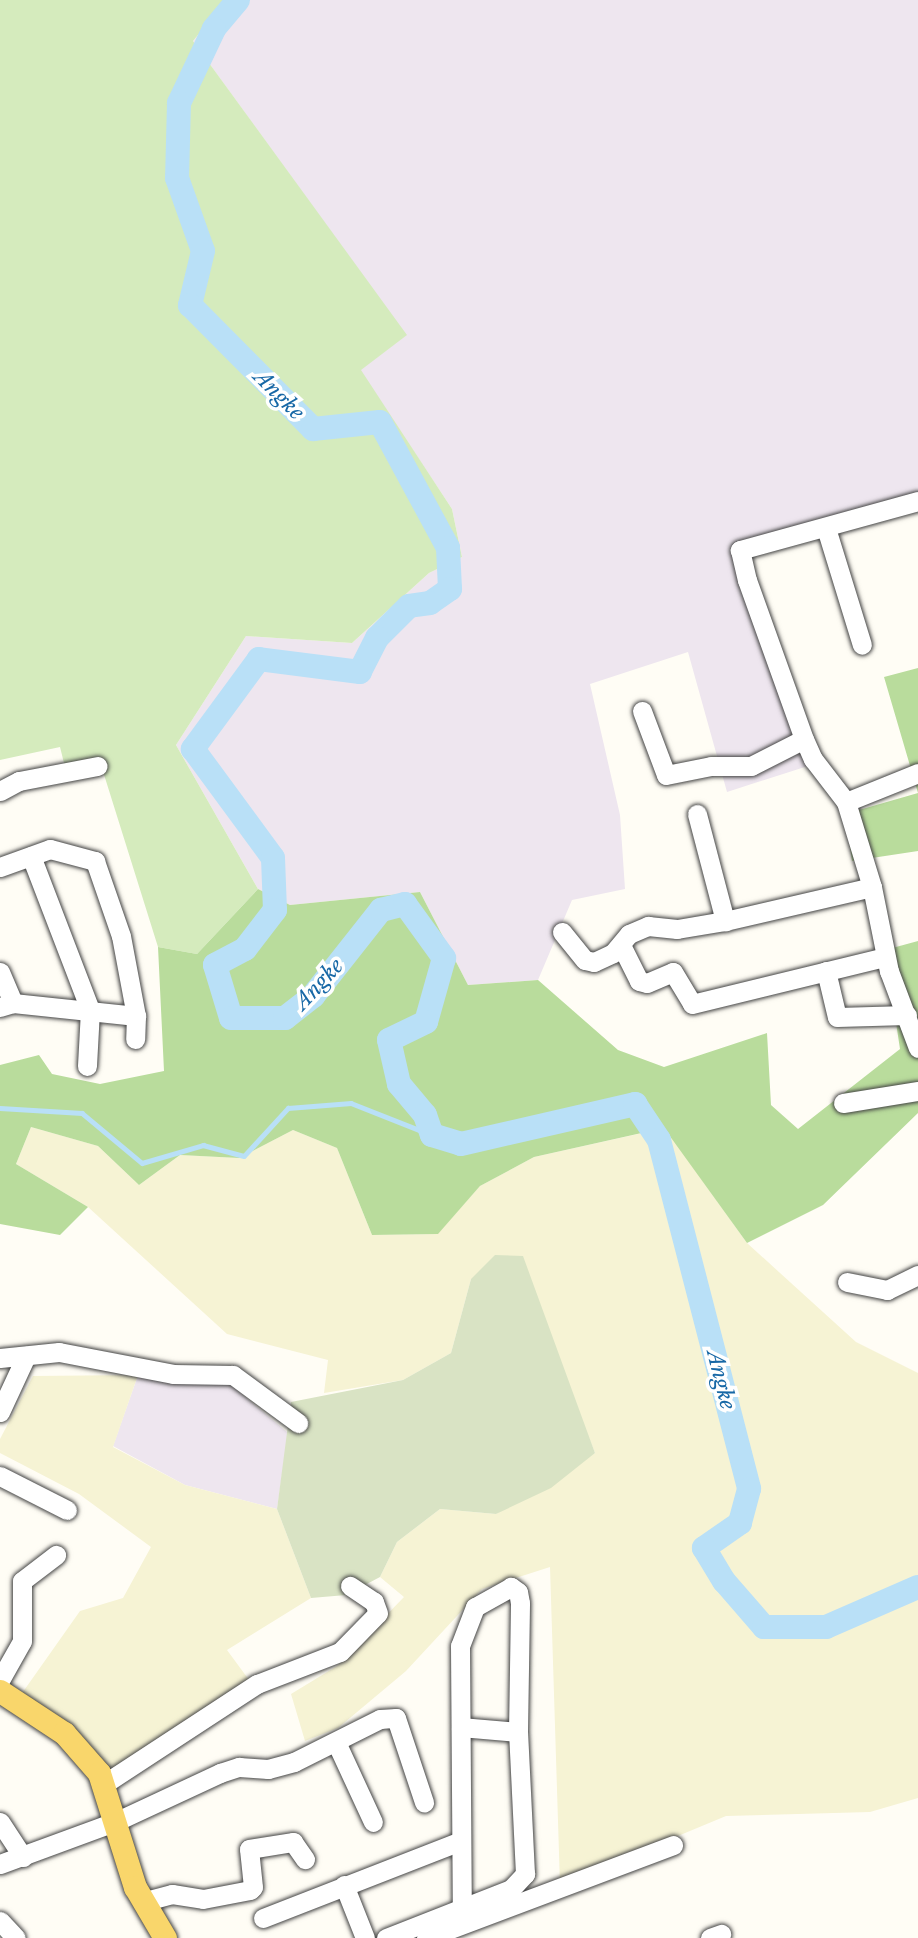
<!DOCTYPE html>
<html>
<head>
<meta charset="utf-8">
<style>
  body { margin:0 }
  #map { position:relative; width:918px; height:1938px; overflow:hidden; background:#fffdf5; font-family:"Libre Baskerville",serif }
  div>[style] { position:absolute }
  .industrial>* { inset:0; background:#eee6ef }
  .farmland>* { inset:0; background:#f6f3d4 }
  .green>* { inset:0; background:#d5ebbd }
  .forest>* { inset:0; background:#b9dc9c }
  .cemetery>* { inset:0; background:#d9e3c4 }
  .stream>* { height:4.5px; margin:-2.25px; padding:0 2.25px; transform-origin:2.25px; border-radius:2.25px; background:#b9e0f7 }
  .river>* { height:24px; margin:-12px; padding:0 12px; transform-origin:12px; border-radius:12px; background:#b9e0f7 }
  .roads { filter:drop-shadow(0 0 2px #444) drop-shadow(0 0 2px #444) }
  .minor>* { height:19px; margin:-9.5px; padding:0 9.5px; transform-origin:9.5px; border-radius:9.5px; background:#fff }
  .major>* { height:23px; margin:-11.5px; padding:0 11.5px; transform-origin:11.5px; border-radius:11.5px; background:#f9d66b }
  span { translate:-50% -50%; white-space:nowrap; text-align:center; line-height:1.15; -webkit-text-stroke:7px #fff; paint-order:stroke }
  .water-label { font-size:21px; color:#1768a6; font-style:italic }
</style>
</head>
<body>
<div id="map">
  <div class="industrial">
    <div style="clip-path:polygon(227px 0,918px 0,918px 506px,738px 556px,808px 766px,727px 792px,688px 652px,590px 684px,620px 815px,625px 889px,572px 900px,538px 980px,468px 985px,420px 892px,290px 905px,258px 889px,176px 745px,246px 636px,352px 643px,429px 573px,462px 557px,452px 509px,360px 370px,406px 335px,193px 41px)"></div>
    <div style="clip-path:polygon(138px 1375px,224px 1379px,288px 1433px,277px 1509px,185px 1485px,113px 1446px)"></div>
  </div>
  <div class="farmland">
    <div style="clip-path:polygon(31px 1127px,98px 1146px,139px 1185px,180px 1155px,239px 1158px,293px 1130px,337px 1148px,372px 1235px,437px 1234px,480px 1186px,534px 1157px,665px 1128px,747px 1243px,856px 1342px,918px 1373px,918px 1798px,870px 1812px,726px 1816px,560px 1885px,550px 1567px,482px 1589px,406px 1671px,338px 1728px,305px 1741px,291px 1694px,337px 1666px,404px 1597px,380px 1577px,397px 1542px,440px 1509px,496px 1514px,595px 1453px,575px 1403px,471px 1279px,451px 1353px,403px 1380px,324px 1393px,328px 1360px,227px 1334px,88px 1207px,16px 1164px)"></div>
    <div style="clip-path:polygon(138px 1375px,113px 1447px,185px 1485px,277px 1509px,311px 1598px,227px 1650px,252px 1684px,99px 1788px,64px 1739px,13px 1706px,80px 1611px,123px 1598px,151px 1547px,79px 1494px,0 1453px,0 1439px,33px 1376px)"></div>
  </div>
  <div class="green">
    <div style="clip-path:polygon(0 0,227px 0,193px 41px,407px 335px,361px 370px,452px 509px,462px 557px,429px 573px,352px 643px,246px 636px,176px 745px,258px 889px,197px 954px,158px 947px,101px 765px,67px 775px,60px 747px,0 760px)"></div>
  </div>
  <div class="forest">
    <div style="clip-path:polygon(918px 668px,918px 851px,852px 861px,845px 814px,918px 793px,884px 677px)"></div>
    <div style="clip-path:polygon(258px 889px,290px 905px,420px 892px,468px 985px,538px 980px,618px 1050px,664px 1067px,767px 1033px,771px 1105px,798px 1129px,900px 1049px,885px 950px,918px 941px,918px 1113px,823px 1205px,747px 1243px,664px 1128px,534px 1157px,480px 1186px,438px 1234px,372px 1235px,337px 1148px,293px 1130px,239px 1158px,180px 1155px,139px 1185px,98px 1146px,31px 1127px,16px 1164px,88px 1207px,60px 1235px,0 1224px,0 1065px,39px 1055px,52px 1074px,100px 1084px,164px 1071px,158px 947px,197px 954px)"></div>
  </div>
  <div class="cemetery">
    <div style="clip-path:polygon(495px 1255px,523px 1256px,595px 1453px,551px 1488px,496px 1514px,440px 1509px,397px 1542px,380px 1577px,346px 1595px,311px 1598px,277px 1509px,291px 1402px,403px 1380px,451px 1353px,471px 1279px)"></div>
  </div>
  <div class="stream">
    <div style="left:0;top:1108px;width:82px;rotate:3.5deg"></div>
    <div style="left:82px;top:1113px;width:78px;rotate:39.8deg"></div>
    <div style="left:142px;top:1163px;width:64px;rotate:-16.4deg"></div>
    <div style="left:203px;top:1145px;width:42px;rotate:15deg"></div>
    <div style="left:244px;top:1156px;width:65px;rotate:-47.5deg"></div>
    <div style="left:288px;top:1108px;width:63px;rotate:-4.5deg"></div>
    <div style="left:351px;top:1103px;width:87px;rotate:21.6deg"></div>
  </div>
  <div class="river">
    <div style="left:238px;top:0;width:38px;rotate:130deg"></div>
    <div style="left:214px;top:29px;width:82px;rotate:115.3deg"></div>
    <div style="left:179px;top:103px;width:75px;rotate:91.5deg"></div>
    <div style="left:177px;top:178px;width:77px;rotate:70.4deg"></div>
    <div style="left:203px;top:251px;width:56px;rotate:103.5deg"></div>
    <div style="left:190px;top:305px;width:175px;rotate:45.2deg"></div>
    <div style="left:313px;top:429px;width:67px;rotate:-6deg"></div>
    <div style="left:380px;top:422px;width:143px;rotate:61.6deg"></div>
    <div style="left:448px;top:548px;width:41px;rotate:87.2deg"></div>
    <div style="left:450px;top:589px;width:24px;rotate:145deg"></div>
    <div style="left:430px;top:603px;width:21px;rotate:172deg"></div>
    <div style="left:409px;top:606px;width:45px;rotate:135deg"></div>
    <div style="left:377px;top:638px;width:38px;rotate:117deg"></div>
    <div style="left:360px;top:672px;width:102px;rotate:-172.7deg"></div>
    <div style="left:259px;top:659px;width:112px;rotate:126.3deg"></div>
    <div style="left:193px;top:749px;width:135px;rotate:53.7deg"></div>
    <div style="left:273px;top:858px;width:52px;rotate:87.8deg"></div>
    <div style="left:275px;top:910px;width:49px;rotate:127.6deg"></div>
    <div style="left:245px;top:949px;width:34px;rotate:152deg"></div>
    <div style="left:215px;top:965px;width:55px;rotate:73.2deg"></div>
    <div style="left:231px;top:1018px;width:54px"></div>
    <div style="left:285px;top:1018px;width:36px;rotate:-38deg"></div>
    <div style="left:313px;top:996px;width:110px;rotate:-51.7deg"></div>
    <div style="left:381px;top:910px;width:25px;rotate:-14deg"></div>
    <div style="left:405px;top:904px;width:67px;rotate:54.2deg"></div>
    <div style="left:444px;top:958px;width:66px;rotate:105.7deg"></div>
    <div style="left:426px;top:1022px;width:41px;rotate:154.1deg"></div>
    <div style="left:389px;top:1040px;width:45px;rotate:77.2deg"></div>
    <div style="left:399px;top:1084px;width:40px;rotate:50deg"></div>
    <div style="left:425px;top:1115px;width:21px;rotate:71deg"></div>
    <div style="left:432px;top:1135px;width:30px;rotate:17deg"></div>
    <div style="left:461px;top:1144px;width:179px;rotate:-12.9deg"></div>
    <div style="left:635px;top:1104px;width:43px;rotate:56.3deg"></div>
    <div style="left:659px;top:1140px;width:360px;rotate:75.5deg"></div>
    <div style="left:749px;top:1489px;width:35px;rotate:105deg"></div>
    <div style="left:740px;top:1523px;width:44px;rotate:145.2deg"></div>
    <div style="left:704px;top:1548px;width:39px;rotate:59deg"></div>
    <div style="left:724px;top:1581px;width:61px;rotate:49deg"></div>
    <div style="left:764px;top:1627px;width:62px"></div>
    <div style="left:826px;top:1627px;width:100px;rotate:-23.5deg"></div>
  </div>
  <div class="roads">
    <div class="minor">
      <div style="left:918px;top:501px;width:185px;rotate:164.6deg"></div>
      <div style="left:740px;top:550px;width:31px;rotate:77deg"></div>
      <div style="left:747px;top:580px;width:169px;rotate:70.3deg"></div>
      <div style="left:804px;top:739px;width:22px;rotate:66deg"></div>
      <div style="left:813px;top:759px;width:54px;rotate:52.5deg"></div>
      <div style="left:846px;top:802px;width:89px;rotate:73deg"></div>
      <div style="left:872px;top:887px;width:86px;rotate:78.6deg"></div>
      <div style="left:889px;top:971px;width:82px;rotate:69.4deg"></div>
      <div style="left:826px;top:528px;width:122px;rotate:72.9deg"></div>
      <div style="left:642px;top:711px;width:68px;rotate:69.4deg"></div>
      <div style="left:666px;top:775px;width:46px;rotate:-11.3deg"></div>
      <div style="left:711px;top:766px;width:40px"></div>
      <div style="left:751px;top:766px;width:59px;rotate:-27deg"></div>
      <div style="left:0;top:791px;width:21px;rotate:-28deg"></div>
      <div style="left:19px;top:781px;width:80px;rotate:-10.8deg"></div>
      <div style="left:846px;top:802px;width:78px;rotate:-21.9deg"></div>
      <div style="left:697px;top:814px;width:111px;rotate:75.3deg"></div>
      <div style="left:31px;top:856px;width:165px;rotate:69deg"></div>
      <div style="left:90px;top:1010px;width:56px;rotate:93.1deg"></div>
      <div style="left:0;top:867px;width:53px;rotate:-19.8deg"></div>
      <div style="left:50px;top:849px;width:47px;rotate:14.9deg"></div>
      <div style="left:95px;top:861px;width:79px;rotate:70.9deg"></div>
      <div style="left:121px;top:936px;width:81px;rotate:79.4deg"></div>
      <div style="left:136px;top:1016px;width:23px;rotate:92deg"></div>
      <div style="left:562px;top:932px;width:36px;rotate:51deg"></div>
      <div style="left:585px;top:960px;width:9px;rotate:13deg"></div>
      <div style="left:594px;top:962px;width:21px;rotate:-25deg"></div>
      <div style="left:613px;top:953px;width:25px;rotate:-50deg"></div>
      <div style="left:629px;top:934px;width:21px;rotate:-23deg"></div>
      <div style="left:648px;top:926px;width:29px;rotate:6deg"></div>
      <div style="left:677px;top:929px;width:49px;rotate:-9.5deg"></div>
      <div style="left:725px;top:921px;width:151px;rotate:-13deg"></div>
      <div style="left:621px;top:945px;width:40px;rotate:63.4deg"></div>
      <div style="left:639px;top:981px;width:8px;rotate:14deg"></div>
      <div style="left:647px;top:983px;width:28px;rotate:-23deg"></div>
      <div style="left:673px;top:972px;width:37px;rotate:59deg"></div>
      <div style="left:692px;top:1004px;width:199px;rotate:-13.7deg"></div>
      <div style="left:826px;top:971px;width:47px;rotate:76.6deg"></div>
      <div style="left:837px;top:1017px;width:70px;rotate:-1.6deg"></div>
      <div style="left:0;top:972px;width:34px;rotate:67deg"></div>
      <div style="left:0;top:1007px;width:14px;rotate:-17deg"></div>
      <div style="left:13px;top:1003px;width:124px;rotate:6deg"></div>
      <div style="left:843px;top:1103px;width:76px;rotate:-9.1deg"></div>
      <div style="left:847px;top:1282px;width:41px;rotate:11.3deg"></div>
      <div style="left:887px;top:1290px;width:34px;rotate:-26deg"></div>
      <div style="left:0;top:1358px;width:59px;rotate:-5.8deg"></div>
      <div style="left:59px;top:1352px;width:116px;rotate:10.9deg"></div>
      <div style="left:173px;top:1374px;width:60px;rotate:1deg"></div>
      <div style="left:233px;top:1375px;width:81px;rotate:36.4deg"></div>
      <div style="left:0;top:1412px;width:62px;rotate:-65.1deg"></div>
      <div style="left:0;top:1476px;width:75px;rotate:26.9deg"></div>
      <div style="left:0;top:1680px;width:45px;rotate:-60.6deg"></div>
      <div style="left:22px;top:1641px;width:60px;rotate:-90deg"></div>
      <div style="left:22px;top:1581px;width:43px;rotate:-37.4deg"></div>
      <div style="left:461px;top:1727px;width:57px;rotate:5deg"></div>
      <div style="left:336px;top:1742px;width:88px;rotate:65.2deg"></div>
      <div style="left:104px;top:1784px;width:183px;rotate:-33.2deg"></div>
      <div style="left:257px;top:1684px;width:89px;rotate:-21.1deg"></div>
      <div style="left:340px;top:1652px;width:54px;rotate:-45.7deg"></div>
      <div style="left:378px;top:1613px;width:12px;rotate:-110deg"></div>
      <div style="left:374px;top:1602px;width:29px;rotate:-146deg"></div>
      <div style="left:0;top:1822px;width:42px;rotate:56.7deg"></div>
      <div style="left:0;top:1864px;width:125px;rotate:-20.2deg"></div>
      <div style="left:117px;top:1821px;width:114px;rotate:-25deg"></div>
      <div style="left:220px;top:1773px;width:20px;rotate:-18deg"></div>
      <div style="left:239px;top:1767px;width:29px;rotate:4deg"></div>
      <div style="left:268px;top:1769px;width:27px;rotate:-15deg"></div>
      <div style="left:294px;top:1762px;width:96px;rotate:-26.6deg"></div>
      <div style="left:380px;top:1719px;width:16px;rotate:-4deg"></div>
      <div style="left:396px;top:1718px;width:89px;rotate:71.6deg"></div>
      <div style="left:344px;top:1885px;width:57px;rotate:68.4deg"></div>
      <div style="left:142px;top:1902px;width:31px;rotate:-15deg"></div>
      <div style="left:172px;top:1894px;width:31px;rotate:9deg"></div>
      <div style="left:203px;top:1899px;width:48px;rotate:-10.8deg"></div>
      <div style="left:250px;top:1890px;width:4px;rotate:-45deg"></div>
      <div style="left:253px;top:1887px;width:38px;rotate:-96deg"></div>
      <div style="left:249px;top:1849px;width:45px;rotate:-9deg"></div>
      <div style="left:293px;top:1842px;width:21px;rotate:55deg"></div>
      <div style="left:263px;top:1918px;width:212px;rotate:-21.3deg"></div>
      <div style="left:0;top:1921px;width:23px;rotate:47deg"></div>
      <div style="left:386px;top:1938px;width:134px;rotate:-21.4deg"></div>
      <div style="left:511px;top:1889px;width:21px;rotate:-47deg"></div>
      <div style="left:525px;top:1874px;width:142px;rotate:-92.8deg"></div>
      <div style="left:518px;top:1732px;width:129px;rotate:-89.1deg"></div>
      <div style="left:520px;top:1603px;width:11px;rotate:-100deg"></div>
      <div style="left:518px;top:1592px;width:9px;rotate:-144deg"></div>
      <div style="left:511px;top:1587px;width:41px;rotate:150.9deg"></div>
      <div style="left:475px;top:1607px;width:42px;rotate:111deg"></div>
      <div style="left:460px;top:1646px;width:262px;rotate:89.6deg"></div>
      <div style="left:426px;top:1938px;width:264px;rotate:-20.6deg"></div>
      <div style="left:710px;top:1938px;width:12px;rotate:-20deg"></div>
    </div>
    <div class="major">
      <div style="left:0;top:1691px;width:77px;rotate:33.3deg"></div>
      <div style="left:64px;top:1733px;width:53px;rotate:48.8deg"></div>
      <div style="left:99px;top:1773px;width:120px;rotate:72.5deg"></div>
      <div style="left:135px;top:1887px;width:59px;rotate:59.5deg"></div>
    </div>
  </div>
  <div class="water-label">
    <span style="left:279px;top:395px;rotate:45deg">Angke</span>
    <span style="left:319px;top:984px;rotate:-47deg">Angke</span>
    <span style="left:721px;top:1380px;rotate:76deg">Angke</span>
  </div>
</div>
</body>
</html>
